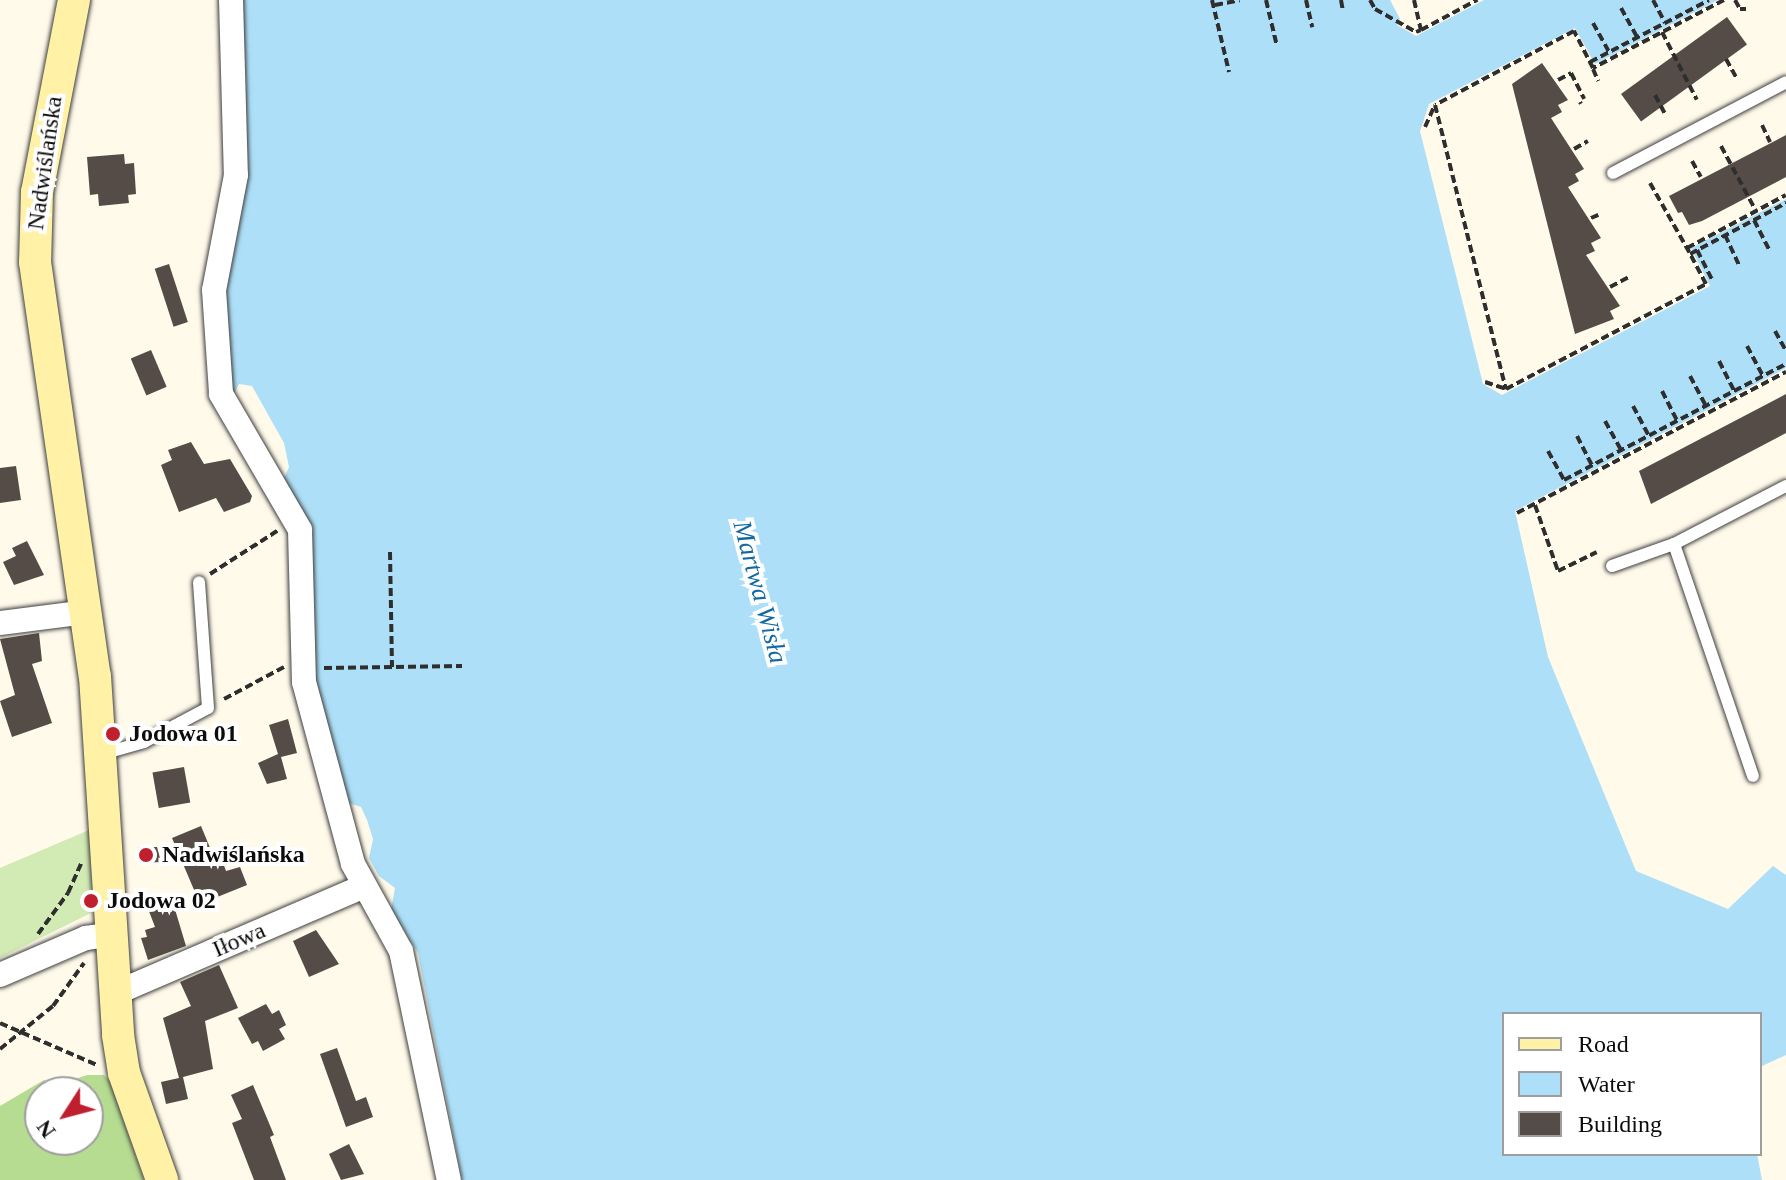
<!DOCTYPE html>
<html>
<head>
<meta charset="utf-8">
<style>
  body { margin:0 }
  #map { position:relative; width:1786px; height:1180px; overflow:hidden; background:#fffaea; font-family:Georgia,serif }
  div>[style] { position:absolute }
  .green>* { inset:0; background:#d2eab3 }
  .forest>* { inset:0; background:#b6dc91 }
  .water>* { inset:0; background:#ade0f8 }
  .building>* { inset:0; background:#554c47; transform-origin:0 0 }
  .path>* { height:4px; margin-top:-2px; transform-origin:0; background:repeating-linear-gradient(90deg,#2e2e2e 0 8px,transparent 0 12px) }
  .roads { filter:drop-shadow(0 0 2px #3f3f3f) drop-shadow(0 0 2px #3f3f3f) }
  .lane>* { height:12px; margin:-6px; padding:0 6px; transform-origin:6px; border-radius:6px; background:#fff }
  .street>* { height:24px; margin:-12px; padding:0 12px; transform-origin:12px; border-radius:12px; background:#fff }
  .secondary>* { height:32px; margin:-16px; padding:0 16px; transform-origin:16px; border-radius:16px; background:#fff1a5 }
  .dots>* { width:22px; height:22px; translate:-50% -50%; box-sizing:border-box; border:4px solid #fff; border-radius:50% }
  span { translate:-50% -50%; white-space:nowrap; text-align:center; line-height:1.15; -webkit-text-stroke:8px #fff; paint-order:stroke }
  .street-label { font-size:24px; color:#0c0c0c }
  .poi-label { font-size:24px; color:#0c0c0c; font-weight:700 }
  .left { translate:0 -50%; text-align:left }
  .water-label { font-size:26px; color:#1169a1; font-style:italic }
  .legend { position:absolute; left:1502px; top:1012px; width:260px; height:144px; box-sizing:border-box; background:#fff; border:2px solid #9e9e9e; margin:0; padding:10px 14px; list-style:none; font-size:24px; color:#0c0c0c }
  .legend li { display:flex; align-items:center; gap:16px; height:40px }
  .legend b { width:40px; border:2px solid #9e9e9e }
  .north { position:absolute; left:24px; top:1076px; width:80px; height:80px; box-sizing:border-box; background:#fff; border:2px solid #9e9e9e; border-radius:50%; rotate:234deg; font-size:22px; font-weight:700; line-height:32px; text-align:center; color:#0c0c0c }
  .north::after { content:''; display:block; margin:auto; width:28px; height:36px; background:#c01f2e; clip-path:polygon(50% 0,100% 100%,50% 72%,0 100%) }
</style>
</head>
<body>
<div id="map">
  <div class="green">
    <div style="clip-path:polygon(89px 830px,93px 912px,0 958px,0 868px)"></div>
  </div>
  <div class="forest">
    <div style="clip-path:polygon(evenodd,87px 1075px,104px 1075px,110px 1082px,144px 1180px,0 1180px,0 1106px,44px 1080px,61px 1084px,87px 1075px,40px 1092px,88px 1092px,88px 1140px,40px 1140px,40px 1092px)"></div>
  </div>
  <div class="water">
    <div style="clip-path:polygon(243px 0,1390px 0,1400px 19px,1397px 25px,1416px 36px,1484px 0,1718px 0,1595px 64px,1575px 28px,1429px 104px,1420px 131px,1483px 384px,1502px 395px,1710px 286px,1691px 248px,1786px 199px,1786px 368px,1515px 511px,1548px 657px,1636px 871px,1728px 909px,1773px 866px,1786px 875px,1786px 1055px,1760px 1067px,1760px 1014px,1504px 1014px,1504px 1154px,1757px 1154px,1762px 1180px,462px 1180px,418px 953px,391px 910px,395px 888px,379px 876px,369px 858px,373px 839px,367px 820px,361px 807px,346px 802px,312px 683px,283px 480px,289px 467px,284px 443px,252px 386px,239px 384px,232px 397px,224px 280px,248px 175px)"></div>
  </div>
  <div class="building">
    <div style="left:1727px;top:17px;width:34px;height:131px;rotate:54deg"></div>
    <div style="clip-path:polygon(1542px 63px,1568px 100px,1558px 105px,1562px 112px,1551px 118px,1584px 169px,1575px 174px,1579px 181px,1568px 187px,1601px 238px,1591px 243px,1595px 251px,1586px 255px,1620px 306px,1610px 311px,1614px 319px,1575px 334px,1512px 84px)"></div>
    <div style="clip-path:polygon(1786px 135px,1786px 177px,1702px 221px,1689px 225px,1682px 212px,1678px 213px,1669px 196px)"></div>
    <div style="clip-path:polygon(124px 154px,125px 164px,134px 163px,136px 194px,128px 195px,129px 203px,99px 206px,98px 194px,90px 195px,87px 157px)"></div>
    <div style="left:169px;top:264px;width:61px;height:15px;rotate:72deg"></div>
    <div style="left:151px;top:350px;width:40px;height:22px;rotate:67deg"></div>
    <div style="clip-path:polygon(1786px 394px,1786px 433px,1651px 504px,1639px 471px)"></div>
    <div style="clip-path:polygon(191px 442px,204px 464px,230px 459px,252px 496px,250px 502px,224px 512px,216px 498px,179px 512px,161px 465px,172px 460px,168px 450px)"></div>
    <div style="clip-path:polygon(16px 466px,21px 500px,0 503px,0 468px)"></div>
    <div style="clip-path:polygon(27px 541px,44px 575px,14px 585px,3px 562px,16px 556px,12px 548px)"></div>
    <div style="clip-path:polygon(39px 633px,42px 661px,32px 664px,52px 723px,12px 737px,0 701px,15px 695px,0 639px)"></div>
    <div style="clip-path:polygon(288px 719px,297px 753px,281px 757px,287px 779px,267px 784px,258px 763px,278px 754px,269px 725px)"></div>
    <div style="left:184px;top:767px;width:36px;height:32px;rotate:80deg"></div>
    <div style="clip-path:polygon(201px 826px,213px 855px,219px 852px,226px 871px,240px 867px,247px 885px,200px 904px,172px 838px)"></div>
    <div style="clip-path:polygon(138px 847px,157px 847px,161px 862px,139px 863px)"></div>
    <div style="clip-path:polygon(171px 896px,186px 946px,148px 960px,141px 938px,147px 937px,145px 930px,155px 927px,147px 906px)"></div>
    <div style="clip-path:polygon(316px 930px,339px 964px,309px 977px,293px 941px)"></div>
    <div style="clip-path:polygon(219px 965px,238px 1008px,205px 1021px,213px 1069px,183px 1077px,188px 1099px,166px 1104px,161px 1082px,179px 1078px,163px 1018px,191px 1006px,180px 982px)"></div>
    <div style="clip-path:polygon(266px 1004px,272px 1014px,279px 1010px,286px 1025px,279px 1029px,285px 1039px,263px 1051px,258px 1041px,252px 1044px,238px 1018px)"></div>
    <div style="clip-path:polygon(337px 1048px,356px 1101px,366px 1097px,373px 1117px,346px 1127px,320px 1054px)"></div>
    <div style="clip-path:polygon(253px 1085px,274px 1135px,270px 1137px,286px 1180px,254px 1180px,232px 1123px,242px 1119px,231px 1095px)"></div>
    <div style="clip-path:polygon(349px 1144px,364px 1174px,341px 1180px,329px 1154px)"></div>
  </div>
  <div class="path">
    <div style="left:1212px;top:0;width:74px;rotate:76.7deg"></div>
    <div style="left:1266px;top:0;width:47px;rotate:76.6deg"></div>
    <div style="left:1306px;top:0;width:28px;rotate:77deg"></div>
    <div style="left:1341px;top:0;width:11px;rotate:80deg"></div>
    <div style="left:1370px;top:0;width:10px;rotate:61deg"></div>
    <div style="left:1375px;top:9px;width:47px;rotate:29.3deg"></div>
    <div style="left:1416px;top:32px;width:5px;rotate:-22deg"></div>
    <div style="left:1414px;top:0;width:31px;rotate:77deg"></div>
    <div style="left:1421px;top:30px;width:64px;rotate:-28.2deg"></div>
    <div style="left:1653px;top:0;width:26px;rotate:62deg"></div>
    <div style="left:1724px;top:0;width:148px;rotate:152.6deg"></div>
    <div style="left:1593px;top:68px;width:42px;rotate:-117.2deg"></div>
    <div style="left:1574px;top:31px;width:157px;rotate:152deg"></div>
    <div style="left:1435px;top:105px;width:293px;rotate:76deg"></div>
    <div style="left:1506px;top:389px;width:226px;rotate:-27.7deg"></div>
    <div style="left:1706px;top:284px;width:41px;rotate:-117.8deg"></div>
    <div style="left:1687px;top:248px;width:112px;rotate:-28.2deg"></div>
    <div style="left:1735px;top:0;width:10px;rotate:61deg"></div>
    <div style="left:1740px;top:9px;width:6px"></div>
    <div style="left:1215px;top:5px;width:25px;rotate:-11deg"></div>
    <div style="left:1621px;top:8px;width:33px;rotate:61deg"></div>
    <div style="left:1593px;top:23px;width:33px;rotate:61deg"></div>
    <div style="left:1662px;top:32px;width:76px;rotate:62.8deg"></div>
    <div style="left:1726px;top:59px;width:23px;rotate:61deg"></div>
    <div style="left:1590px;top:62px;width:134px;rotate:-27.5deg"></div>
    <div style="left:1593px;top:69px;width:13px;rotate:67deg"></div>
    <div style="left:1558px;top:80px;width:15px;rotate:-28deg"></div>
    <div style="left:1571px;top:73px;width:29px;rotate:63deg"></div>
    <div style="left:1655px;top:95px;width:24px;rotate:62deg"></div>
    <div style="left:1580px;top:102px;width:2px;rotate:63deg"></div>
    <div style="left:1762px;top:125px;width:19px;rotate:65deg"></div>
    <div style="left:1425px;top:127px;width:24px;rotate:-66deg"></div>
    <div style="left:1721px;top:146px;width:74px;rotate:61.7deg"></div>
    <div style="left:1574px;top:149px;width:16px;rotate:-30deg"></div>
    <div style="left:1692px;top:161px;width:18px;rotate:61deg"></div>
    <div style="left:1650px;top:183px;width:75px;rotate:60.4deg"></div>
    <div style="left:1591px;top:218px;width:8px;rotate:-23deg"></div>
    <div style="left:1754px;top:220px;width:35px;rotate:63deg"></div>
    <div style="left:1725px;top:235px;width:35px;rotate:65deg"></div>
    <div style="left:1697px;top:250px;width:34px;rotate:63deg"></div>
    <div style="left:1690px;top:254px;width:109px;rotate:-28deg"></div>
    <div style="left:1610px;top:287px;width:24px;rotate:-28deg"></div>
    <div style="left:1775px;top:331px;width:23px;rotate:61deg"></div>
    <div style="left:1747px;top:346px;width:34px;rotate:62deg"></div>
    <div style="left:1719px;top:361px;width:34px;rotate:63deg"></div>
    <div style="left:1690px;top:376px;width:34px;rotate:62deg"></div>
    <div style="left:1485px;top:382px;width:22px;rotate:18deg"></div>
    <div style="left:1662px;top:391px;width:34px;rotate:63deg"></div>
    <div style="left:1633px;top:406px;width:34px;rotate:62deg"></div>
    <div style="left:1605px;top:421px;width:33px;rotate:61deg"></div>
    <div style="left:1577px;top:436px;width:33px;rotate:63deg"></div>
    <div style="left:1548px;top:451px;width:33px;rotate:61deg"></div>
    <div style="left:1564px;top:480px;width:250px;rotate:-27.6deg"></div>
    <div style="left:1535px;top:505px;width:70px;rotate:70.8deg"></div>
    <div style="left:1558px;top:571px;width:43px;rotate:-26deg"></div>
    <div style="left:1517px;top:513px;width:304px;rotate:-27.7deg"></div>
    <div style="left:390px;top:552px;width:115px;rotate:89deg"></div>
    <div style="left:210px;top:574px;width:80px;rotate:-32.7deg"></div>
    <div style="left:324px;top:668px;width:138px;rotate:-0.8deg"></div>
    <div style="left:224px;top:699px;width:68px;rotate:-28.1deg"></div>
    <div style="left:38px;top:934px;width:51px;rotate:-53.8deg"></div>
    <div style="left:68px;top:893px;width:32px;rotate:-66deg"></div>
    <div style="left:0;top:1023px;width:106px;rotate:23.4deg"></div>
    <div style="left:0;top:1049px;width:68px;rotate:-39.1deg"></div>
    <div style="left:53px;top:1006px;width:53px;rotate:-54.2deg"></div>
  </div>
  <div class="roads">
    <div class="lane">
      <div style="left:1613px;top:173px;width:195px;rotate:-27.7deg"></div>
      <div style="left:1674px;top:544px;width:245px;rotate:71.2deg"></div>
      <div style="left:1612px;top:566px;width:66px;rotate:-19.5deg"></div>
      <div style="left:1674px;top:544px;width:126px;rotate:-27.4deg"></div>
      <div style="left:102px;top:754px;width:44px;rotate:-15.9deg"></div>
      <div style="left:144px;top:742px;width:72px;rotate:-28deg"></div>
      <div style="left:208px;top:708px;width:126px;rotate:-94.1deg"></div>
    </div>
    <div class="street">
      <div style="left:231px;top:0;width:175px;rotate:88.4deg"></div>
      <div style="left:236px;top:175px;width:117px;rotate:100.8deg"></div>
      <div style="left:214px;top:290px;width:104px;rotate:86.1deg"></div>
      <div style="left:221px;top:394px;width:157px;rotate:59.8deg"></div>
      <div style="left:300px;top:530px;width:152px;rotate:88.5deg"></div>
      <div style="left:304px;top:682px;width:188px;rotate:74.9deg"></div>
      <div style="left:353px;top:864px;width:99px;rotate:61.1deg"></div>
      <div style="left:401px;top:951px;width:234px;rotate:78.2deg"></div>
      <div style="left:0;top:623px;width:88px;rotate:-7.2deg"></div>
      <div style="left:0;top:975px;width:94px;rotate:-23.3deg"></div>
      <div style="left:86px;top:938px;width:22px;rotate:-8deg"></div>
      <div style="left:112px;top:990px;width:13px;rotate:-4deg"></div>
      <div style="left:125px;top:989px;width:260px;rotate:-23.3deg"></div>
    </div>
    <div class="secondary">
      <div style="left:74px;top:0;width:196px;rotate:100.9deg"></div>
      <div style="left:37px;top:192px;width:70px;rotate:91.6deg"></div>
      <div style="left:35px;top:262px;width:418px;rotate:81.8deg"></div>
      <div style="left:95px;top:676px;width:360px;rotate:86.3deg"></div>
      <div style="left:118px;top:1035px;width:38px;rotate:81deg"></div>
      <div style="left:124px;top:1073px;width:114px;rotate:70.4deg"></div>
    </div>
  </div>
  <div class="dots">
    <div style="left:113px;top:734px;background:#c01f2e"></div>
    <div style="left:146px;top:855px;background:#c01f2e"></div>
    <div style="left:91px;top:901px;background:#c01f2e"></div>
  </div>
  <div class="street-label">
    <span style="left:45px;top:163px;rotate:-82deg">Nadwiślańska</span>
    <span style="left:239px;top:940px;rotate:-23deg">Iłowa</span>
  </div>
  <div class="poi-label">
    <span class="left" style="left:129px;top:734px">Jodowa 01</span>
    <span class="left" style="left:162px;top:855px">Nadwiślańska</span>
    <span class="left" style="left:107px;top:901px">Jodowa 02</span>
  </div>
  <div class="water-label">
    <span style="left:760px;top:592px;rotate:75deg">Martwa Wisła</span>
  </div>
  <ul class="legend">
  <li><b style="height:10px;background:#fff1a5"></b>Road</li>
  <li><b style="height:22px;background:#ade0f8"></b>Water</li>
  <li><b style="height:22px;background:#554c47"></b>Building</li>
  </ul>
  <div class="north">N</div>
</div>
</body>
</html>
